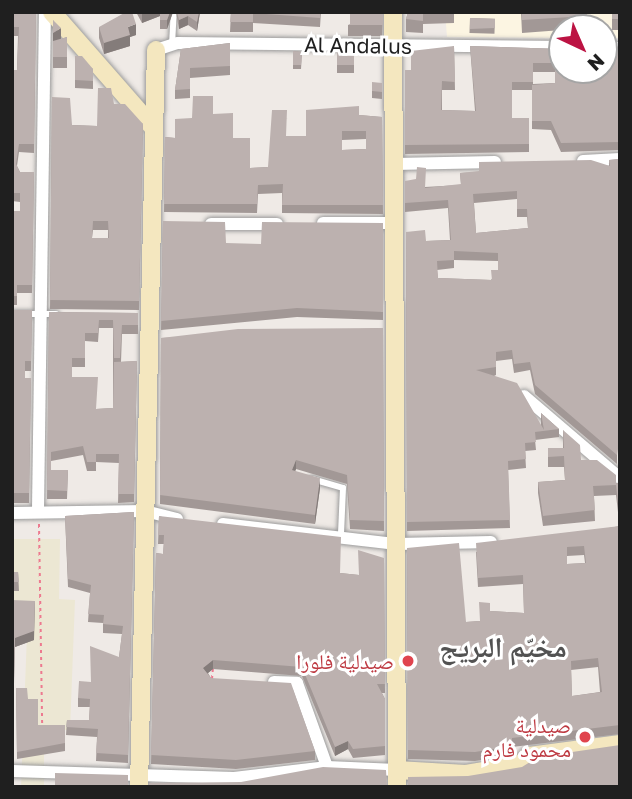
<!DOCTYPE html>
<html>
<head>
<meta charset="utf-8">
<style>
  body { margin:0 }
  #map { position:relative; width:632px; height:799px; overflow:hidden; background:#efeae6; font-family:"Golos Text","Noto Naskh Arabic",sans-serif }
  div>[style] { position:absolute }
  .education>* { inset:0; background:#fcf5e2 }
  .farmland>* { inset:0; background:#ece7d3 }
  .path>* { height:2px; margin-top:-1px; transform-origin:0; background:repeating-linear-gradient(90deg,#ed798f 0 3.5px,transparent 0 7px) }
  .roads { filter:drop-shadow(0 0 2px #9c9c9c) drop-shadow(0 0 2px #9c9c9c) }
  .lane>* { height:6px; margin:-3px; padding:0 3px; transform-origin:3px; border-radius:3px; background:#fff }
  .street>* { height:12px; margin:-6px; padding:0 6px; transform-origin:6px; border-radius:6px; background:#fff }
  .secondary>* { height:18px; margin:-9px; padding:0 9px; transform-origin:9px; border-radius:9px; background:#f4e7bf }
  .wall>* { inset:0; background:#a29896; transform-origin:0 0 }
  .shaded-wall>* { inset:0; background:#847c7a }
  .building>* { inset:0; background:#bcb1af; transform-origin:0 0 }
  .dots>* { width:19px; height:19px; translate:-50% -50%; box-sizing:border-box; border:4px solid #fff; border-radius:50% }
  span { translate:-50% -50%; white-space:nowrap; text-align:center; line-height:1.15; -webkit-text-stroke:6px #fff; paint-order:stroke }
  .street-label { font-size:21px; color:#1f1f1f }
  .health-label { font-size:21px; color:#be3a42 }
  .right { translate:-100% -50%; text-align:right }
  .district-label { font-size:28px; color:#525252; font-weight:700 }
  .frame { position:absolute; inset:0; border:14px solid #1f1f1f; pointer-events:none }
  .north { position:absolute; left:548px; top:14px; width:70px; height:70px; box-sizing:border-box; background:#fff; border:2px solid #a5a5a5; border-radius:50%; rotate:136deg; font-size:19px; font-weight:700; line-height:28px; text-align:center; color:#1f1f1f }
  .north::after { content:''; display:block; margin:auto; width:24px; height:32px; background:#bc1343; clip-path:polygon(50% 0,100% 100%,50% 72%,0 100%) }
</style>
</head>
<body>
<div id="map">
  <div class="education">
    <div style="clip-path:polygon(445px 12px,620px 12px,620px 38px,604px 38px,604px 28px,562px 28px,562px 38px,447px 37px)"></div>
  </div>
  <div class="farmland">
    <div style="clip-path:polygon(12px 539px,60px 539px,59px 599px,75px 600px,70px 730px,44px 730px,44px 787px,21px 787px,27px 635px,12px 636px)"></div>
  </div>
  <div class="path">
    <div style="left:39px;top:524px;width:199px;rotate:89.1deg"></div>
    <div style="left:212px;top:679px;width:11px;rotate:-85deg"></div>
  </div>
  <div class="roads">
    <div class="lane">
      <div style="left:172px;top:45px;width:33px;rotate:-87deg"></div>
      <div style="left:12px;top:314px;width:44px"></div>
      <div style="left:312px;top:479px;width:32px;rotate:16deg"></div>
      <div style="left:343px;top:488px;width:46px;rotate:92.5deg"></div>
    </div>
    <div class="street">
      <div style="left:604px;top:48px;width:16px"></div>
      <div style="left:156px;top:50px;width:23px;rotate:-18deg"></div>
      <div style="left:178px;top:43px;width:384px;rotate:0.6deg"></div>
      <div style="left:583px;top:161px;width:37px;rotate:-3deg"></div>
      <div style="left:394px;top:164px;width:101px;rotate:-1.1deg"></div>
      <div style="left:323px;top:223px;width:69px"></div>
      <div style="left:211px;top:224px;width:66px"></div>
      <div style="left:524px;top:396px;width:126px;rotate:40.5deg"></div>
      <div style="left:38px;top:509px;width:497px;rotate:-89.2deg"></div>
      <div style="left:12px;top:513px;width:133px;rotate:-0.9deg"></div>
      <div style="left:145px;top:511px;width:33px;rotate:14deg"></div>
      <div style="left:223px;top:524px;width:175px;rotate:6.6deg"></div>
      <div style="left:397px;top:544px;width:94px;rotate:-1.2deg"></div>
      <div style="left:274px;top:682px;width:23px;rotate:2deg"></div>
      <div style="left:297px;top:683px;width:89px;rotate:70.3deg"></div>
      <div style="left:12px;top:771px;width:222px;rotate:1.8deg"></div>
      <div style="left:234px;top:778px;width:94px;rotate:-6.7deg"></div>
      <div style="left:327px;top:767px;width:70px;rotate:2.5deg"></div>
    </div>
    <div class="secondary">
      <div style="left:52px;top:12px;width:150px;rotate:48.8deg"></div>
      <div style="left:393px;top:12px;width:775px;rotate:89.7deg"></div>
      <div style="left:397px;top:770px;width:69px;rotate:3.3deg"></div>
      <div style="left:466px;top:774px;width:55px;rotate:-9.5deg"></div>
      <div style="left:520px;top:765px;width:13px;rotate:-45deg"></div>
      <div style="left:529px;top:756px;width:92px;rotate:-7.5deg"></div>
      <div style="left:139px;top:787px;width:737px;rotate:-88.68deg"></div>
    </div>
  </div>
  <div class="wall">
    <div style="clip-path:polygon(12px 12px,36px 12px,34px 153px,19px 152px,17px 166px,20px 172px,34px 172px,32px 293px,17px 293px,17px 305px,12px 305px,12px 211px,20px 211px,20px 202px,12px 201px,12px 70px,17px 70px,18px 36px,12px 36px)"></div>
    <div style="clip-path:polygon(136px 12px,173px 12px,167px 29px,160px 29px,160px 16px,142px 23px)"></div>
    <div style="clip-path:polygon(176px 12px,200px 12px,197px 31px,188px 25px,179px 29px)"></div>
    <div style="clip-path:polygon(231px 12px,321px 12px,320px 27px,253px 23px,253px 32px,230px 32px)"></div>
    <div style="clip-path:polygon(383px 12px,382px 36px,348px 36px,348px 25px)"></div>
    <div style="clip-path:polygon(408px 12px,471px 12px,471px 14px,454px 14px,454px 23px,423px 24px,423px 33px,406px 32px,406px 19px)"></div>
    <div style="clip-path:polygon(521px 12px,587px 12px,587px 28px,562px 28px,562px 30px,522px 33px)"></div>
    <div style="left:612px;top:12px;width:8px;height:18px"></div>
    <div style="left:470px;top:18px;width:25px;height:15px;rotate:2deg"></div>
    <div style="clip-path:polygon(53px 20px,61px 39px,67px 37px,67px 68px,53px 68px)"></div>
    <div style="clip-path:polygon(99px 27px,136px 35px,130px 37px,130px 46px,104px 54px,99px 38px)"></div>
    <div style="clip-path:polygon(230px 43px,230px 75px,190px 78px,190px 98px,175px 99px,175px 90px,181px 49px)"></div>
    <div style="clip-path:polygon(evenodd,454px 46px,455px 90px,442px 90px,442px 110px,475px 111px,470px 46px,562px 49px,562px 70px,620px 46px,620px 150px,561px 152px,551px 130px,532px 129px,532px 90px,512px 90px,512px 118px,529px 118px,529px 152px,405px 154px,405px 70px,411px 70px,454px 46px,533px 72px,555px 72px,555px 83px,533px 84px,533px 72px)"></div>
    <div style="left:337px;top:47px;width:17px;height:26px"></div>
    <div style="clip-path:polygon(293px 51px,302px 52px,301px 69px,293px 69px)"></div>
    <div style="clip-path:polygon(75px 56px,93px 69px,93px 89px,75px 88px)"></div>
    <div style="clip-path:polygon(382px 83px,382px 99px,372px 98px,372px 91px)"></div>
    <div style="clip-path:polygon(evenodd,52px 97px,72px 125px,97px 126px,114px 104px,143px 124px,139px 310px,50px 309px,52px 97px,93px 230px,108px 230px,108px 238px,92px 238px,93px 230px)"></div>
    <div style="clip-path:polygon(evenodd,213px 114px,233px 138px,250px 168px,268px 167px,286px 136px,306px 136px,359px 115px,382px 117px,383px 214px,282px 213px,282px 193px,258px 194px,257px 213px,164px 212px,165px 137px,175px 138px,192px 118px,213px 114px,366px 139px,366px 149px,342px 150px,342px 140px,366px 139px)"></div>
    <div style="clip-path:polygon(evenodd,620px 159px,617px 464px,535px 394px,530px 370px,514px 373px,512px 359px,496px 361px,496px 375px,494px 376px,541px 426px,541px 413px,559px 429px,559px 437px,535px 440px,536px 450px,525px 451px,526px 468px,508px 470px,510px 528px,407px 531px,406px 232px,426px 241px,450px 240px,448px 208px,405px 212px,405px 181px,425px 187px,461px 185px,460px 173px,609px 166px,609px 160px,620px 159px,517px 199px,517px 217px,527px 217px,528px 228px,476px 233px,474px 203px,517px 199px,620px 159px,454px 260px,498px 261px,498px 270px,491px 280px,438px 278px,437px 270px,454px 268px,454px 260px)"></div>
    <div style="clip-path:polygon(163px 221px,226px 243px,383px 312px,383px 320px,297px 317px,161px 330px)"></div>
    <div style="clip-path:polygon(12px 310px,32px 310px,31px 371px,25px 371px,25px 378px,31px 378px,29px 503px,12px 503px)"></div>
    <div style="clip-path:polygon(evenodd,49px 312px,138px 313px,138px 334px,122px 334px,121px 362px,137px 361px,134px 502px,118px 503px,119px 463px,96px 462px,96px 471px,87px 471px,83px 455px,51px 461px,51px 470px,68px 470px,67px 499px,47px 499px,49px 312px,99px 328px,113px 328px,113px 408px,96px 409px,72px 377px,72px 367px,85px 367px,85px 341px,98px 342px,99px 328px)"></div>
    <div style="clip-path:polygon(383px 328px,384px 531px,350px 529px,347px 484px,296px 469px,295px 471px,320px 488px,315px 524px,160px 504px,161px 338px)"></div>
    <div style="clip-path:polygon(563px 430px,581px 460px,616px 483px,620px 484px,620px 521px,619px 521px,616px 495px,594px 496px,595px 521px,543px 526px,538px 493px,538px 482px,565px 480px,564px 467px,548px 467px,548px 448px,563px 448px)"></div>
    <div style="clip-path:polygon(134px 512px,128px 763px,96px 761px,97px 737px,66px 735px,67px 720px,89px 720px,90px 707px,78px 707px,78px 698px,91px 682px,119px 657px,122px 634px,103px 633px,103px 623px,88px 622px,90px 593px,68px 587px,65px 516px)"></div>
    <div style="clip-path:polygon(159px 516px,340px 573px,359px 575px,384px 558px,385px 693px,382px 693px,385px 699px,385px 755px,353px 758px,348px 749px,335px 756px,302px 676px,213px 669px,208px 673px,211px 678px,315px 751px,315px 760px,236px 769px,151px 764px,156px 553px,163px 554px,164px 544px,158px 544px)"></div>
    <div style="clip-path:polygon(evenodd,620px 526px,620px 734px,512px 747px,512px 755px,475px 761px,408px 759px,407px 548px,466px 622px,480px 621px,490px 611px,524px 613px,523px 584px,478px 587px,476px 552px,620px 526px,584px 555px,585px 563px,567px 564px,567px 556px,584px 555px,620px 526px,598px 667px,600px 692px,572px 696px,571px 670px,598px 667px)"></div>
    <div style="clip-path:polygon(12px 572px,18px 572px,19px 591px,12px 591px)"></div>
    <div style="clip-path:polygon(12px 600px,34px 640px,15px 647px,14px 684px,12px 684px)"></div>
    <div style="clip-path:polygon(16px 688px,28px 699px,38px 725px,65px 725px,65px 751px,17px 759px)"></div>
  </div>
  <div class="shaded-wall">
    <div style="clip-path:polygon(146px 12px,160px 12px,160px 16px,142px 23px,142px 14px)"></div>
    <div style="clip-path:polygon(170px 12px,173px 12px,167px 29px,167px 20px)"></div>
    <div style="clip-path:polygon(199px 12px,200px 12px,197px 31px,197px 22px)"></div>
    <div style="clip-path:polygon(188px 16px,188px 25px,179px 29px,179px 20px)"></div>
    <div style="clip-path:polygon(136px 24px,136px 35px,130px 37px,130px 46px,104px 54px,104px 43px,128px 27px)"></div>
    <div style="clip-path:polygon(61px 28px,61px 40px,53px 44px,53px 33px)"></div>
    <div style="clip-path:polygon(296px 460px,296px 469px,292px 479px,292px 470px)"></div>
    <div style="clip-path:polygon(320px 478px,320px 488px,315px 524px,315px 515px)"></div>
    <div style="clip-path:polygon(35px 601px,34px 640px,15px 647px,14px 684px,15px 638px)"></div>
    <div style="clip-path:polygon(213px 660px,213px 669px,203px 677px,203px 668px)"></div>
    <div style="clip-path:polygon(348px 741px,348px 749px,335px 756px,335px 747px)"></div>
  </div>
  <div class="building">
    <div style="clip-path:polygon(12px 12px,36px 12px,34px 144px,19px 144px,16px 164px,20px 172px,34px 172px,32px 285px,17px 285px,17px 296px,12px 296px,12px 211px,20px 211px,20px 193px,12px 193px,12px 70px,17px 70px,19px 27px,12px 27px)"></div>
    <div style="clip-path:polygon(126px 12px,132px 12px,136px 24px,128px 27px,130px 35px,104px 43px,99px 27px)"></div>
    <div style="clip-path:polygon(160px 12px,170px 12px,167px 20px,160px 20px)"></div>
    <div style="clip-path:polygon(177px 12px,199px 12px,197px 22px,188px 16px,179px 20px)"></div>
    <div style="clip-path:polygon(231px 12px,320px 12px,320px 18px,253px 13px,253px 22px,230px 22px)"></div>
    <div style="left:350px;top:12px;width:33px;height:13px"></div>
    <div style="clip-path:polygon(408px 12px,423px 12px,423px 21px,406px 19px)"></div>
    <div style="clip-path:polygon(522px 12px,587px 12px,587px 16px,522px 20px)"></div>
    <div style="left:612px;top:12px;width:8px;height:7px"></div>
    <div style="clip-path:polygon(470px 18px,495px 19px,495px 28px,470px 29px)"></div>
    <div style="clip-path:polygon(53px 20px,61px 28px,53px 33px)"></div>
    <div style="clip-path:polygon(67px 37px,67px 57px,53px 57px,53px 41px)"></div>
    <div style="clip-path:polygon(230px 43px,230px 66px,190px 68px,190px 89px,175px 90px,181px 49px)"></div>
    <div style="clip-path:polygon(454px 46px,455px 82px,442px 81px,441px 110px,476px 111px,470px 46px,562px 49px,562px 70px,604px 70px,604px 49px,620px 46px,620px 142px,561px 143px,551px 121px,532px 121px,532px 85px,555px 83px,555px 63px,533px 63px,533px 82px,512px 82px,512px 118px,529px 118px,529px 144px,405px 145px,405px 70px,411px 70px,411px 51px)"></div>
    <div style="left:337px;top:47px;width:17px;height:18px"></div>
    <div style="clip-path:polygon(293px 51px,302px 52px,301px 65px,293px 65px)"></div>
    <div style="clip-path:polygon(75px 56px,82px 56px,93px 69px,93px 81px,75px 80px)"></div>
    <div style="clip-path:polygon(372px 82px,382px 83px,382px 92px,372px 91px)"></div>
    <div style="clip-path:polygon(evenodd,98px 88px,111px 88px,114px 104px,125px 104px,143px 124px,139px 301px,50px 300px,52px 97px,70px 98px,72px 125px,97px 126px,98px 88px,93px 221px,108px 221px,109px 238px,92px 238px,93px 221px)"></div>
    <div style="clip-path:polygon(evenodd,193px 96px,213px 96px,213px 114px,233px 113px,233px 138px,250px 138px,250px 168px,268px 167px,272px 110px,287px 110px,286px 136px,306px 136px,306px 110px,359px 106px,359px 115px,382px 117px,383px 205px,282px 205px,283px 184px,258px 185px,257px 204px,164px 204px,165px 137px,175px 138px,175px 119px,192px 118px,193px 96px,342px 131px,366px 131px,366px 149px,342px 150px,342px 131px)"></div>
    <div style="clip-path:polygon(evenodd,620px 159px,620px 437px,617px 455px,535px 385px,530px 362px,514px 364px,512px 350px,496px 352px,496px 367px,476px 370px,517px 383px,544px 430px,541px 413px,559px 429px,535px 432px,536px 442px,525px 443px,526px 459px,508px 461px,510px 520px,407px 522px,406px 232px,425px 230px,426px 241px,451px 240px,448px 200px,405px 203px,405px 181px,416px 179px,417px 167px,426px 168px,425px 188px,461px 184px,460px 173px,479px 171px,479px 162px,591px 160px,610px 166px,609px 160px,620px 159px,517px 191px,517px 209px,527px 209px,528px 228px,476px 233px,473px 194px,517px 191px,620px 159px,454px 251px,498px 253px,498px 270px,491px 270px,492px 280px,438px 278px,437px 261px,454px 260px,454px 251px)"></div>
    <div style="clip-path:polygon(163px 221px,225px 222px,226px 243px,261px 244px,262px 222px,383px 223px,383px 312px,297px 308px,161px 321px)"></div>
    <div style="clip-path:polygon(12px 310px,32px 310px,31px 361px,25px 361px,25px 378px,31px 378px,29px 493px,12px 493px)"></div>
    <div style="clip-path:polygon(49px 312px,138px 313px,138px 325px,122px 325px,120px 358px,114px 358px,113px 320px,99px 320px,98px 333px,85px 333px,85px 358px,72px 358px,72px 377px,98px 377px,96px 409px,113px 408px,114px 362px,137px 361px,134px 494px,118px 494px,119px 454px,96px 454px,96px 462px,87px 462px,83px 446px,51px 452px,51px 470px,68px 470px,67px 491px,47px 490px)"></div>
    <div style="clip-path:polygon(383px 328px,384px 521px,350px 520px,347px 475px,296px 460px,292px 470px,320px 478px,315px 515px,160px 495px,161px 338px,238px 329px)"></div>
    <div style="clip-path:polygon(563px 430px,580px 445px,581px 460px,597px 460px,616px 475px,616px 483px,620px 484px,620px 510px,619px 511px,616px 485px,593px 486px,595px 510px,543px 516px,538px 482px,565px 480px,564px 456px,548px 457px,548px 448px,564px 448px)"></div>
    <div style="clip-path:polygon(134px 512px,128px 755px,96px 753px,98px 729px,66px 727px,67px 720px,89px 720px,90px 699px,78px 698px,79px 681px,91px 682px,90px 646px,119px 657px,123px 626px,103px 624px,104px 615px,88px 614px,91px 585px,68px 579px,65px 516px)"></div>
    <div style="clip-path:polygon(159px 516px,341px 537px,340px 573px,359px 575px,358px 550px,384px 558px,385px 684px,377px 684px,385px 699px,385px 746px,353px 749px,348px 741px,335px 747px,302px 667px,213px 660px,203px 668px,211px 678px,291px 683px,315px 751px,236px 760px,151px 755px,156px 553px,163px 554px,164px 535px,158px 535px)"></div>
    <div style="clip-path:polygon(evenodd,620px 526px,620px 725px,512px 738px,512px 746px,475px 752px,408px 750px,407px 548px,459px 543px,466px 622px,480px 621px,479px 602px,490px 603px,490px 611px,524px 613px,523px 575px,478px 578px,476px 543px,620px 526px,584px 546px,586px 563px,567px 564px,567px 547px,584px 546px,620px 526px,598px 658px,602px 692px,572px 696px,571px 661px,598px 658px)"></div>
    <div style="clip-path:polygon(12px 572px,18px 572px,19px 582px,12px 582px)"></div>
    <div style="clip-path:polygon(12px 600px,35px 601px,34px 631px,15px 638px,14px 675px,12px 675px)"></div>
    <div style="clip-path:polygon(16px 688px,27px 688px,28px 699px,38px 699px,38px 725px,65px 725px,65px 743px,17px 752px)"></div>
    <div style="clip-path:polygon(620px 745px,620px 787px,408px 787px,408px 777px,468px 776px,522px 767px,538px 757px)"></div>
    <div style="clip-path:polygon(323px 767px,386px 770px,387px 787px,149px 787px,149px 783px,241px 782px)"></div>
    <div style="clip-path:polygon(55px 773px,128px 775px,128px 787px,55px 787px)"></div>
  </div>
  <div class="dots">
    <div style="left:408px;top:661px;background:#e0444e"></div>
    <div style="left:585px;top:737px;background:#e0444e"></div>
  </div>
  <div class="street-label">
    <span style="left:358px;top:45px;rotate:1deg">Al Andalus</span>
  </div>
  <div class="health-label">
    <span class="right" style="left:394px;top:661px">صيدلية فلورا</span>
    <span class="right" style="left:571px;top:737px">صيدلية<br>محمود فارم</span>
  </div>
  <div class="district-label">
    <span style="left:503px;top:647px">مخيّم البريج</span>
  </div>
  <div class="frame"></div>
  <div class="north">N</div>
</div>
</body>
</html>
